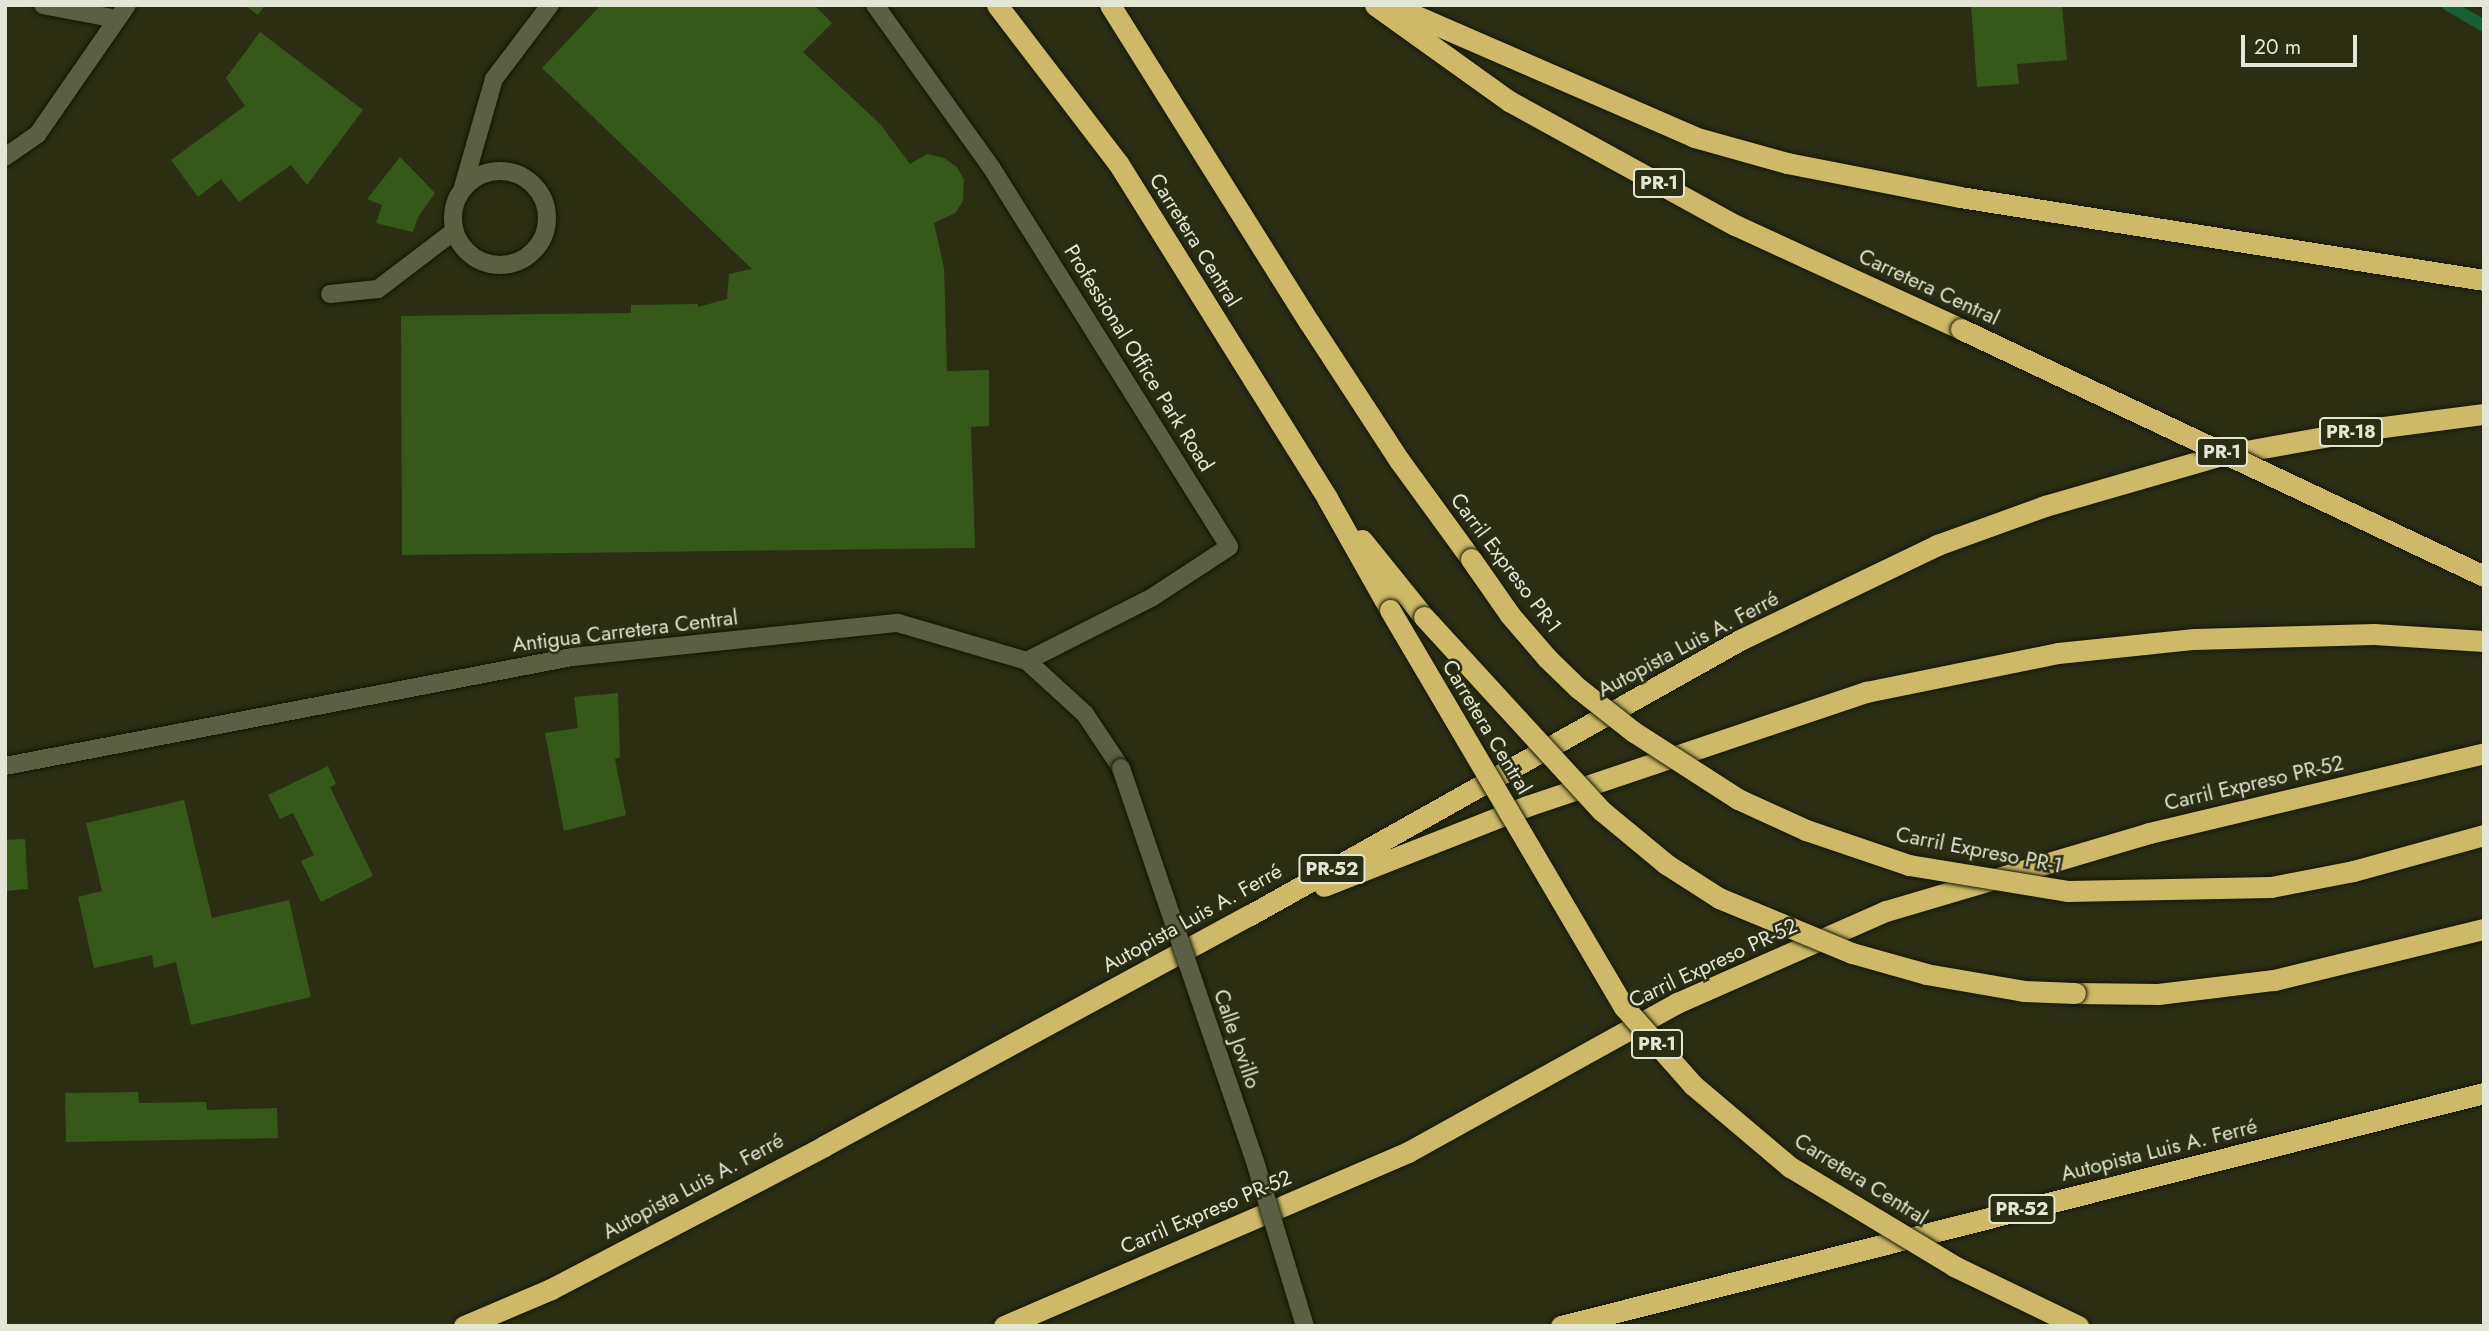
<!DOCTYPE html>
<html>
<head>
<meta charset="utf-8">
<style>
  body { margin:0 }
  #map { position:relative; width:2489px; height:1331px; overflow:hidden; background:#2b2e13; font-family:Jost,sans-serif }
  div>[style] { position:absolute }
  .stream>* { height:12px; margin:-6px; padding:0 6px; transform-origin:6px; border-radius:6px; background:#175f34 }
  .building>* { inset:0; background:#36591a }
  .roads { filter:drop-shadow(0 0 2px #131600) drop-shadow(0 0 2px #131600) }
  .street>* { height:18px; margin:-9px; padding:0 9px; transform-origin:9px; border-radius:9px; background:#5b5f43 }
  .street>.ring { margin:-9px; padding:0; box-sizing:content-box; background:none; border:18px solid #5b5f43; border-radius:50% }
  .secondary>* { height:18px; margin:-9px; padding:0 9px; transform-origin:9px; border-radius:9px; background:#5b5f43 }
  .highway>* { height:21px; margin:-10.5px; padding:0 10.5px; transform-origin:10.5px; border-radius:10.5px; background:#cdb968 }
  .bridges { filter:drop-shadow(0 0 2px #131600) drop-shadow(0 0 2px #131600) }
  .secondary-bridge>* { height:18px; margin:-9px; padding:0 9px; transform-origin:9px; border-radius:9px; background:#5b5f43 }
  .highway-bridge>* { height:21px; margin:-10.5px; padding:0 10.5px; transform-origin:10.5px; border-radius:10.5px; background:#cdb968 }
  span { translate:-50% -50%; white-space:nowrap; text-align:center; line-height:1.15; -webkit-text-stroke:5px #2b2e13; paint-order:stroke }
  .shield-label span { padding:2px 5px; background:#2b2e13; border:2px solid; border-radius:5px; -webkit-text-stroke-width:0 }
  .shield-label { font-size:19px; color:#e3e6d5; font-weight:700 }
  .street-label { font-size:21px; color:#e3e6d5 }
  .frame { position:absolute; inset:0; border:7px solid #e3e6d5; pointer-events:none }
  .scale { position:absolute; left:2241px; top:35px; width:116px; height:32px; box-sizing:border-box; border:4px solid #e3e6d5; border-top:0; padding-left:9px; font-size:21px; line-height:24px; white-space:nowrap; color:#e3e6d5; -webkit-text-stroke:5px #2b2e13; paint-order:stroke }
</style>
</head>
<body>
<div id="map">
  <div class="stream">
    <div style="left:2448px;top:5px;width:42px;rotate:30.3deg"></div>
  </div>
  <div class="building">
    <div style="clip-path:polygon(244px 5px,265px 5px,258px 15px)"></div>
    <div style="clip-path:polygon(601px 5px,814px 5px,832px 23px,803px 52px,880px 124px,910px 164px,927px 154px,944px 158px,957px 167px,964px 180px,963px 201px,955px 213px,934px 223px,944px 268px,947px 371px,989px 370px,989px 426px,971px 427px,975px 548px,402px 555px,401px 316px,631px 313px,631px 305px,698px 304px,698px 307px,727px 299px,729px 274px,752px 269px,542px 68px)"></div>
    <div style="clip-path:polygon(1971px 5px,2062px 5px,2067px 60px,2017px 64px,2019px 84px,1977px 87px)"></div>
    <div style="clip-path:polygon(260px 32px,363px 110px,307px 185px,291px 165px,239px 202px,221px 179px,198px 197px,171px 160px,245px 106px,226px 78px)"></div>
    <div style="clip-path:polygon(400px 157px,435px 193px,418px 217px,413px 232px,376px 223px,382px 205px,367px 199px)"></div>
    <div style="clip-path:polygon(618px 693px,620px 757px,615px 759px,626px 815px,564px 831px,545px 733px,578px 728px,574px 697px)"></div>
    <div style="clip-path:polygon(328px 766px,336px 784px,330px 787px,373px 876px,321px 902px,301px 861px,314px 855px,293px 813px,280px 819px,268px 795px)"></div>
    <div style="clip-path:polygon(184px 800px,212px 918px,289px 900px,311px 997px,191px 1025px,176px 962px,154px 968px,152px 955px,94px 968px,78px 897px,102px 891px,86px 823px)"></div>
    <div style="clip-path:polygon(25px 839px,28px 889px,5px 891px,5px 840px)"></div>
    <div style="clip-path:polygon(138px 1092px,139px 1103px,206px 1102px,207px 1110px,277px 1108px,278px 1138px,66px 1142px,65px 1093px)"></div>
  </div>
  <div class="roads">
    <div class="street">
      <div style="left:43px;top:5px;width:75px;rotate:10.7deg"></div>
      <div style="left:875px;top:5px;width:199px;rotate:54.4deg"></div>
      <div style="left:991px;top:167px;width:448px;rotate:57.9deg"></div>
      <div style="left:1229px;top:547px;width:93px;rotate:146.8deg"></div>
      <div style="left:1151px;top:598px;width:139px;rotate:153.1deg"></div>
      <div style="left:5px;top:157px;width:39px;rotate:-35deg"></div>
      <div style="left:37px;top:135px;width:158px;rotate:-55.3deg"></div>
      <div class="ring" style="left:453px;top:171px;width:76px;height:76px"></div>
      <div style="left:463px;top:187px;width:112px;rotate:-74deg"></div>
      <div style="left:494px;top:79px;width:93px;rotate:-52.9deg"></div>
      <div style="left:330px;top:294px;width:48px;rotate:-5.9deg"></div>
      <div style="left:378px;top:289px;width:96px;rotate:-37.3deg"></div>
    </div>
    <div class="secondary">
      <div style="left:5px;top:766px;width:577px;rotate:-10.88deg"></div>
      <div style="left:572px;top:657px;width:328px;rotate:-6deg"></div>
      <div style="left:898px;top:623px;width:134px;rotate:16.4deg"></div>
      <div style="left:1027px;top:661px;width:79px;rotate:42.4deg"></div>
      <div style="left:1085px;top:714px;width:65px;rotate:56.3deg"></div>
    </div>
    <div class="highway">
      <div style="left:997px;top:5px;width:199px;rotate:52.6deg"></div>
      <div style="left:1118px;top:163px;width:395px;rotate:58deg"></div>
      <div style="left:1327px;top:498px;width:129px;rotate:60.6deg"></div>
      <div style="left:1110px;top:5px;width:374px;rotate:57.9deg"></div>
      <div style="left:1309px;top:322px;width:165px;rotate:56.9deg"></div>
      <div style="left:1399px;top:460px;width:122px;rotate:54deg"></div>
      <div style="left:1375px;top:5px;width:165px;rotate:35.6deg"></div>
      <div style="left:1509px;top:101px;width:258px;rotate:28.8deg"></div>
      <div style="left:1735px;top:225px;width:249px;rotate:24.7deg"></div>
      <div style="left:1391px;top:5px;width:331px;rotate:23.5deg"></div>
      <div style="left:1694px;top:137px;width:97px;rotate:15.6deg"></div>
      <div style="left:1787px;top:163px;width:176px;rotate:11.1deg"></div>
      <div style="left:1960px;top:197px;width:531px;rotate:9deg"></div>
      <div style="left:1362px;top:540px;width:99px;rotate:51.2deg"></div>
      <div style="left:1324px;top:886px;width:218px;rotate:-21.5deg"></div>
      <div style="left:1527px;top:806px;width:358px;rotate:-18.6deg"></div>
      <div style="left:1866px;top:692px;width:196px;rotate:-11.5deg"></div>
      <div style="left:2058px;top:653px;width:137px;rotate:-5.9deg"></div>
      <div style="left:2194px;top:639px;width:180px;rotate:-1.6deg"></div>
      <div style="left:2374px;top:634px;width:110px;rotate:3.6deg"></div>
      <div style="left:2075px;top:993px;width:83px;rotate:0.7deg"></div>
      <div style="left:2158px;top:994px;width:117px;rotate:-6.9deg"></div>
      <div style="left:2274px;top:980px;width:216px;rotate:-13.7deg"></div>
      <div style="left:464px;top:1326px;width:95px;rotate:-23deg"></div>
      <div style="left:551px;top:1289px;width:308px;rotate:-27.6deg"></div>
      <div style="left:824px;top:1146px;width:485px;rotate:-28.5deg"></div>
      <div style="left:1250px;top:915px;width:562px;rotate:-29.3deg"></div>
      <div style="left:1740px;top:640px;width:219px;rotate:-25.7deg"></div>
      <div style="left:1937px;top:545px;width:115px;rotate:-19.9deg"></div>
      <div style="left:2045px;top:506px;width:180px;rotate:-16.1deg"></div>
      <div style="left:2218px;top:456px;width:152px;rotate:-10.2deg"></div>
      <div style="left:2368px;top:429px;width:117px;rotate:-7.4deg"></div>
      <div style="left:1004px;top:1326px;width:440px;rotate:-23.3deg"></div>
      <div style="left:1408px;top:1152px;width:308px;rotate:-29deg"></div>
      <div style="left:1677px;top:1003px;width:228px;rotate:-23.8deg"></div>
      <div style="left:1886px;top:911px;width:274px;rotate:-16.5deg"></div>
      <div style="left:2149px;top:833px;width:344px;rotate:-13.4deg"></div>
      <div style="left:1561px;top:1326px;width:952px;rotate:-14.17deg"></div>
    </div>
  </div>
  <div class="bridges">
    <div class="secondary-bridge">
      <div style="left:1121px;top:768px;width:419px;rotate:71.2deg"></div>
      <div style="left:1256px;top:1165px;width:168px;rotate:73.1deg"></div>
    </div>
    <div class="highway-bridge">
      <div style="left:1961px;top:329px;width:578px;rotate:25.28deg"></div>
      <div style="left:1471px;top:559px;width:68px;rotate:55.1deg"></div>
      <div style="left:1510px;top:615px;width:57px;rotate:49.3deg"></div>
      <div style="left:1547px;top:658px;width:43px;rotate:44.1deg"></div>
      <div style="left:1578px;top:688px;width:71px;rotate:38.2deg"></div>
      <div style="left:1634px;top:732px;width:124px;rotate:32.8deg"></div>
      <div style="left:1738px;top:799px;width:75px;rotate:24.5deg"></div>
      <div style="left:1806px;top:830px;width:109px;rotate:18.8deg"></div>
      <div style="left:1909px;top:865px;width:160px;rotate:9.3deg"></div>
      <div style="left:2067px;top:891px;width:204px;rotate:-1.1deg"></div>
      <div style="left:2271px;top:887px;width:84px;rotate:-11deg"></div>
      <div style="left:2353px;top:871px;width:136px;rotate:-15.4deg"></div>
      <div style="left:1390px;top:610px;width:461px;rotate:59.5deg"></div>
      <div style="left:1624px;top:1007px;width:104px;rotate:48.5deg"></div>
      <div style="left:1693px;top:1085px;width:127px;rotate:40.2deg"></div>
      <div style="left:1790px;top:1167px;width:192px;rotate:31.1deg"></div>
      <div style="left:1954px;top:1266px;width:138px;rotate:25.8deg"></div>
      <div style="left:1424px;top:617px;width:263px;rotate:47.5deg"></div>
      <div style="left:1602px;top:811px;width:83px;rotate:39.6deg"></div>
      <div style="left:1666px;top:864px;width:63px;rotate:32.7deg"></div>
      <div style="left:1719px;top:898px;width:144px;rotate:22.5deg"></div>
      <div style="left:1852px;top:953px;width:77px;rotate:15.8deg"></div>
      <div style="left:1926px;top:974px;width:99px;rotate:9.8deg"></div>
      <div style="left:2024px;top:991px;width:51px;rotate:2.2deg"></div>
    </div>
  </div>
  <div class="shield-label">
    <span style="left:1659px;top:183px">PR-1</span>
    <span style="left:2351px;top:432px">PR-18</span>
    <span style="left:2222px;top:452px">PR-1</span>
    <span style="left:1332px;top:869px">PR-52</span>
    <span style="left:1657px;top:1044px">PR-1</span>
    <span style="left:2022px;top:1209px">PR-52</span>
  </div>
  <div class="street-label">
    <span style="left:1195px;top:240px;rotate:58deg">Carretera Central</span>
    <span style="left:1929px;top:287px;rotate:25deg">Carretera Central</span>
    <span style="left:1139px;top:358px;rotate:58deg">Professional Office Park Road</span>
    <span style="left:1506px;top:563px;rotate:53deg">Carril Expreso PR-1</span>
    <span style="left:625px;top:631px;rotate:-7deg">Antigua Carretera Central</span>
    <span style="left:1688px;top:644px;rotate:-28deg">Autopista Luis A. Ferré</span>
    <span style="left:1487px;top:727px;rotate:59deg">Carretera Central</span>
    <span style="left:2254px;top:783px;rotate:-13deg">Carril Expreso PR-52</span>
    <span style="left:1979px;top:850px;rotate:11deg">Carril Expreso PR-1</span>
    <span style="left:1192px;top:918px;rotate:-29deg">Autopista Luis A. Ferré</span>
    <span style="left:1713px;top:963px;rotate:-25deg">Carril Expreso PR-52</span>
    <span style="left:1237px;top:1039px;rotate:71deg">Calle Jovillo</span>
    <span style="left:2159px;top:1150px;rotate:-14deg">Autopista Luis A. Ferré</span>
    <span style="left:1861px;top:1179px;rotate:32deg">Carretera Central</span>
    <span style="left:693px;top:1186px;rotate:-28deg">Autopista Luis A. Ferré</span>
    <span style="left:1206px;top:1212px;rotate:-23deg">Carril Expreso PR-52</span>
  </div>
  <div class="frame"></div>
  <div class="scale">20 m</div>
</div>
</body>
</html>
